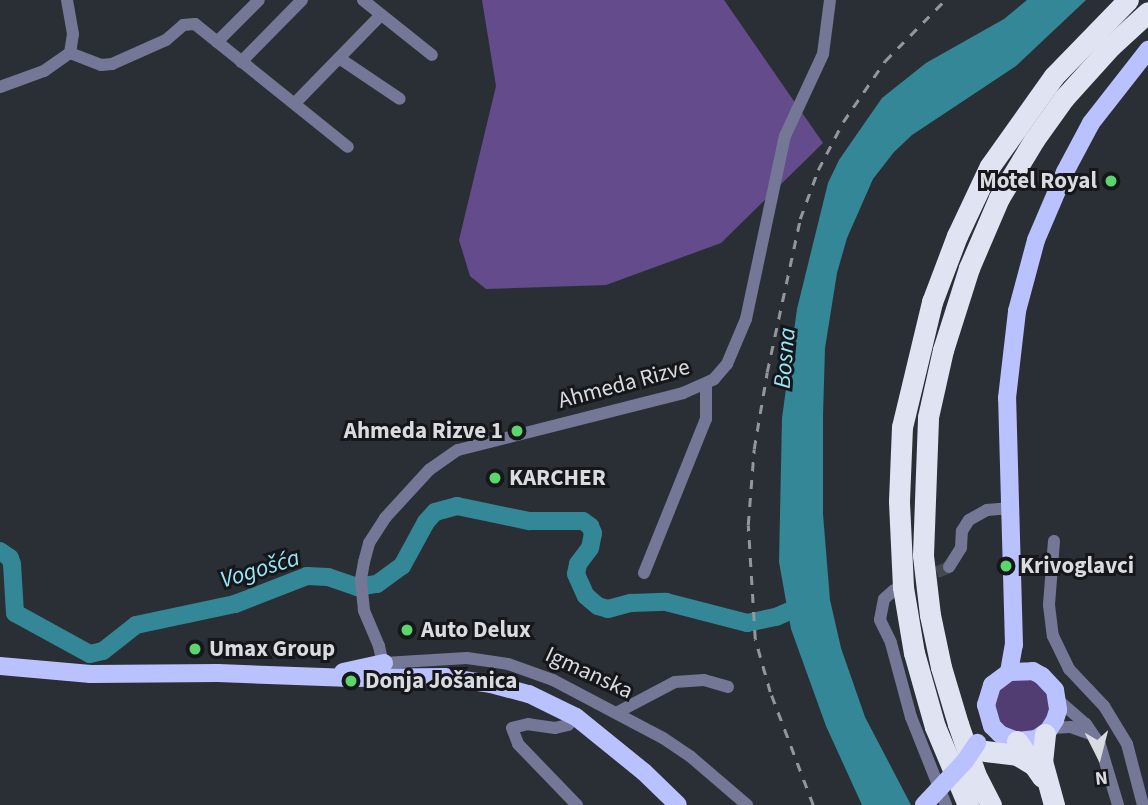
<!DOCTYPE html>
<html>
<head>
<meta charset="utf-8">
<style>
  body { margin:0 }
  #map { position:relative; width:1148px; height:805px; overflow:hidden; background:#2a2f36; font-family:"Source Sans 3",sans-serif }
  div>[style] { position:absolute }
  .green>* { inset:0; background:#513d71 }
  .round { border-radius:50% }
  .forest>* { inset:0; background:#644b8b }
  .water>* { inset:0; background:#338797 }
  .river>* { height:18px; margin:-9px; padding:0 9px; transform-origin:9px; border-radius:9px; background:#338797 }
  .minor-tunnel>* { height:12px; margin-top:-6px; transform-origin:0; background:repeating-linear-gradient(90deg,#444950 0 12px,transparent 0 18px) }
  .minor>* { height:12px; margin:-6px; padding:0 6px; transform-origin:6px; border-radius:6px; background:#747896 }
  .primary>* { height:18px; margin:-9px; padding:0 9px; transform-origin:9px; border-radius:9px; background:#b9c1ff }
  .motorway>* { height:21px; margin:-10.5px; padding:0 10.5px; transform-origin:10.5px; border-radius:10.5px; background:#e0e3f2 }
  .rail>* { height:2.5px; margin-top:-1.25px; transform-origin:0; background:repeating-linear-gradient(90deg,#93979d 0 9px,transparent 0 18px) }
  .primary-bridge>* { height:18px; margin:-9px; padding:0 9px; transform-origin:9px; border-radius:9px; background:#b9c1ff }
  .dots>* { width:19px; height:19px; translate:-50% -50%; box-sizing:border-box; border:4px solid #15171a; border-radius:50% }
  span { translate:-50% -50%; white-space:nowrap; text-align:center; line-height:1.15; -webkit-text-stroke:6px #15171a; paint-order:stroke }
  .poi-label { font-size:23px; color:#d8dbe0; font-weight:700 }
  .right { translate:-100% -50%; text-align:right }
  .left { translate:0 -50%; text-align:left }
  .street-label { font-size:23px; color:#d8dbe0 }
  .water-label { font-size:24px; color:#99e7f7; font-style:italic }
  .north { position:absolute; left:1064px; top:721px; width:70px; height:70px; -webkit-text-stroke:5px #15171a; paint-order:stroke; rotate:174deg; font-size:19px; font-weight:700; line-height:28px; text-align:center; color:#d8dbe0 }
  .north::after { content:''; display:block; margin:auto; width:24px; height:32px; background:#d8dbe0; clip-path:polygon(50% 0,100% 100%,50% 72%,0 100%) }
</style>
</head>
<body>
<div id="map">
  <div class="green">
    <div class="round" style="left:995px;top:679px;width:54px;height:54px"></div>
  </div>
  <div class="forest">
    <div style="clip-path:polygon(482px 0,724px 0,823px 143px,721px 243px,606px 285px,486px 289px,470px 276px,459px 240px,496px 86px)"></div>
  </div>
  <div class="water">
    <div style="clip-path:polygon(1027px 0,1086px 0,1016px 66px,912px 135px,894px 152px,873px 179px,847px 238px,837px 273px,825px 348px,823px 416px,823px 514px,830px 600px,841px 648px,865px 717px,911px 805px,862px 805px,826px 726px,791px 629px,779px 562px,782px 418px,797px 309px,828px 183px,839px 160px,882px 98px,926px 63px,1004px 19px)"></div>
  </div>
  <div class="river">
    <div style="left:0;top:551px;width:12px;rotate:35deg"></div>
    <div style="left:10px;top:558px;width:6px;rotate:72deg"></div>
    <div style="left:12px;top:564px;width:49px;rotate:86.5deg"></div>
    <div style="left:15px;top:613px;width:85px;rotate:28.7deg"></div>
    <div style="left:90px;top:654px;width:13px;rotate:-13deg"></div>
    <div style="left:103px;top:651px;width:42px;rotate:-38.2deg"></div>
    <div style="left:136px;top:625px;width:101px;rotate:-12deg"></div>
    <div style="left:235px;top:604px;width:77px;rotate:-21.3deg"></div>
    <div style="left:307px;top:576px;width:21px;rotate:3deg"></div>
    <div style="left:328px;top:577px;width:31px;rotate:19deg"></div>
    <div style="left:357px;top:587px;width:20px;rotate:-9deg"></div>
    <div style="left:377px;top:584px;width:31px;rotate:-36deg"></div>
    <div style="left:402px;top:566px;width:50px;rotate:-61.4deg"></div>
    <div style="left:426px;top:522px;width:13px;rotate:-48deg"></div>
    <div style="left:435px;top:512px;width:23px;rotate:-15deg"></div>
    <div style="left:457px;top:506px;width:74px;rotate:11.8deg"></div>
    <div style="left:529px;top:521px;width:54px"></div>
    <div style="left:583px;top:521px;width:9px;rotate:36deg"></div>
    <div style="left:590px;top:526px;width:8px;rotate:67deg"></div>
    <div style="left:593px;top:533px;width:15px;rotate:101deg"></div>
    <div style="left:590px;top:548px;width:20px;rotate:127deg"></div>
    <div style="left:578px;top:564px;width:10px;rotate:101deg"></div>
    <div style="left:576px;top:574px;width:24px;rotate:66deg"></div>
    <div style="left:586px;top:596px;width:16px;rotate:40deg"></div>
    <div style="left:598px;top:606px;width:10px;rotate:17deg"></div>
    <div style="left:608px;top:609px;width:24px;rotate:-15deg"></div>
    <div style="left:631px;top:603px;width:35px;rotate:-2deg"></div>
    <div style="left:666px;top:602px;width:84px;rotate:14.5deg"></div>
    <div style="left:747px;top:623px;width:30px;rotate:-12deg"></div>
    <div style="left:776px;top:617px;width:34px;rotate:-24deg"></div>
  </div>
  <div class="minor-tunnel">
    <div style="left:920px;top:579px;width:31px;rotate:-22deg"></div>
  </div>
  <div class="minor">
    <div style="left:363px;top:0;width:88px;rotate:38.6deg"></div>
    <div style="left:217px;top:42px;width:59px;rotate:-45deg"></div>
    <div style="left:70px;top:53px;width:33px;rotate:21deg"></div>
    <div style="left:101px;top:65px;width:11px;rotate:-5deg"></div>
    <div style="left:112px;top:64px;width:59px;rotate:-24deg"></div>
    <div style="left:166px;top:40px;width:23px;rotate:-41deg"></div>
    <div style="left:183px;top:25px;width:12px;rotate:-5deg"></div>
    <div style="left:195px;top:24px;width:196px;rotate:38.8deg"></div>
    <div style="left:339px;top:58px;width:73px;rotate:33.9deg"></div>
    <div style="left:241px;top:62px;width:87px;rotate:-45.5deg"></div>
    <div style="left:0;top:87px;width:47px;rotate:-20deg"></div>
    <div style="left:44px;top:71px;width:32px;rotate:-35deg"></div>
    <div style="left:70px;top:53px;width:19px;rotate:-81deg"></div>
    <div style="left:73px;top:34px;width:35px;rotate:-100deg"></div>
    <div style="left:295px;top:103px;width:123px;rotate:-45.7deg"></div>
    <div style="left:1054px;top:541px;width:64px;rotate:94.5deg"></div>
    <div style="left:1049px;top:605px;width:31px;rotate:83deg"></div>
    <div style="left:1053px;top:636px;width:37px;rotate:64deg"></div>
    <div style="left:1069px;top:669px;width:51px;rotate:46.6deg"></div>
    <div style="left:1104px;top:706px;width:44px;rotate:58.8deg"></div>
    <div style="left:1127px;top:744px;width:63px;rotate:75.3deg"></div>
    <div style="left:949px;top:567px;width:22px;rotate:-58deg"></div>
    <div style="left:961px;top:548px;width:17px;rotate:-87deg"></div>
    <div style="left:962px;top:531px;width:13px;rotate:-58deg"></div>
    <div style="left:969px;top:520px;width:21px;rotate:-29deg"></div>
    <div style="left:987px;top:510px;width:21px;rotate:-5deg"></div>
    <div style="left:644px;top:573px;width:166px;rotate:-68.1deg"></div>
    <div style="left:706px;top:419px;width:35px;rotate:-90deg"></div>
    <div style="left:894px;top:590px;width:13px;rotate:138deg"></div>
    <div style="left:884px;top:599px;width:21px;rotate:101deg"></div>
    <div style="left:880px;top:620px;width:25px;rotate:64deg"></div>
    <div style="left:891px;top:643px;width:77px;rotate:74.9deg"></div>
    <div style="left:911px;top:717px;width:95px;rotate:68.3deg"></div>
    <div style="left:384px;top:663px;width:83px;rotate:-3.4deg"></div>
    <div style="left:467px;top:658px;width:41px;rotate:8.3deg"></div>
    <div style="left:508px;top:664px;width:48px;rotate:19.6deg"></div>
    <div style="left:553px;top:680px;width:124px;rotate:27.8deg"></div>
    <div style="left:663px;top:738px;width:34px;rotate:34deg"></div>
    <div style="left:691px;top:757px;width:74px;rotate:40.6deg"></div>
    <div style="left:384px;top:668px;width:23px;rotate:-103deg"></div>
    <div style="left:379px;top:646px;width:39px;rotate:-113deg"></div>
    <div style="left:364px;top:610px;width:31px;rotate:-96deg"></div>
    <div style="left:361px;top:579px;width:17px;rotate:-80deg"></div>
    <div style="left:364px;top:562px;width:20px;rotate:-75deg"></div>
    <div style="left:369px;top:543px;width:30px;rotate:-57deg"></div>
    <div style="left:385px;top:518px;width:65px;rotate:-47.5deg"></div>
    <div style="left:429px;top:470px;width:35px;rotate:-35deg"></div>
    <div style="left:458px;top:450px;width:232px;rotate:-14.2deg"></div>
    <div style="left:683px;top:393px;width:34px;rotate:-24deg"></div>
    <div style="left:714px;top:379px;width:20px;rotate:-49deg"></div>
    <div style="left:727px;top:364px;width:49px;rotate:-67.1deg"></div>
    <div style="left:746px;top:319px;width:187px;rotate:-78deg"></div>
    <div style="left:785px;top:136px;width:90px;rotate:-65.1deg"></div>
    <div style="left:823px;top:54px;width:54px;rotate:-82.6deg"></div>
    <div style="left:1058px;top:700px;width:37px;rotate:41deg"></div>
    <div style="left:1086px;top:724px;width:25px;rotate:56deg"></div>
    <div style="left:1100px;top:745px;width:63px;rotate:73.3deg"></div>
    <div style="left:618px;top:712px;width:64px;rotate:-27.8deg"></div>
    <div style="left:675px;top:682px;width:29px;rotate:-4deg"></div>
    <div style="left:704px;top:680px;width:25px;rotate:16deg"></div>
    <div style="left:576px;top:717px;width:11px;rotate:135deg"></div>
    <div style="left:568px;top:725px;width:13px;rotate:167deg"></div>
    <div style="left:555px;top:728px;width:27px;rotate:-172deg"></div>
    <div style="left:528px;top:724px;width:16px;rotate:166deg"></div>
    <div style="left:512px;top:728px;width:17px;rotate:69deg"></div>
    <div style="left:518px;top:744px;width:85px;rotate:46deg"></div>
    <div style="left:1050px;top:728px;width:21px;rotate:-3deg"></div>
    <div style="left:1071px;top:727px;width:23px;rotate:20deg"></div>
  </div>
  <div class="primary">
    <div style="left:0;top:666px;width:91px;rotate:5deg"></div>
    <div style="left:91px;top:674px;width:127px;rotate:-0.5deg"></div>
    <div style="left:218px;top:673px;width:133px;rotate:2.2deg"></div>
    <div style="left:351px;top:678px;width:93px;rotate:-0.6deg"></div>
    <div style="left:444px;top:677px;width:48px;rotate:8.5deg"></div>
    <div style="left:491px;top:684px;width:39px;rotate:15deg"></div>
    <div style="left:529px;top:694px;width:52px;rotate:26.1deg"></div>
    <div style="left:576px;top:717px;width:87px;rotate:39deg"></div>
    <div style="left:644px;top:772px;width:47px;rotate:44.1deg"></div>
    <div style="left:343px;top:672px;width:42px;rotate:-12.4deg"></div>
    <div style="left:1009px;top:672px;width:24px;rotate:-2deg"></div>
    <div style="left:1033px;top:671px;width:10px;rotate:29deg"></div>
    <div style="left:1042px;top:676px;width:19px;rotate:47deg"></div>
    <div style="left:1055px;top:690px;width:20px;rotate:81deg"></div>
    <div style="left:1058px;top:710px;width:10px;rotate:107deg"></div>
    <div style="left:1055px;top:720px;width:13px;rotate:122deg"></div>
    <div style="left:1048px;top:731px;width:14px;rotate:146deg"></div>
    <div style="left:1036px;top:739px;width:19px;rotate:174deg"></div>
    <div style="left:1017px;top:741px;width:18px;rotate:-158deg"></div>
    <div style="left:1000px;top:734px;width:11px;rotate:-135deg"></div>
    <div style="left:992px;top:726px;width:22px;rotate:-106deg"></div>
    <div style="left:986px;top:705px;width:21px;rotate:-73deg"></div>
    <div style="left:992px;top:685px;width:21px;rotate:-37deg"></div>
    <div style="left:1009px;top:672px;width:27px;rotate:-80deg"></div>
    <div style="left:1014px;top:645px;width:247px;rotate:-91.6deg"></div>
    <div style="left:1007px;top:398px;width:88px;rotate:-83.4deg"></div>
    <div style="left:1017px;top:311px;width:73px;rotate:-75deg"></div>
    <div style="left:1036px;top:240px;width:74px;rotate:-66.9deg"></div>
    <div style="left:1065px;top:172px;width:55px;rotate:-62deg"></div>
    <div style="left:1091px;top:123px;width:93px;rotate:-52deg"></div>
  </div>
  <div class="motorway">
    <div style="left:1045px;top:734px;width:27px;rotate:96deg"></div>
    <div style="left:1042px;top:761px;width:46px;rotate:74.7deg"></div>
    <div style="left:1017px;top:741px;width:44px;rotate:55.2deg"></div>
    <div style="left:985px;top:751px;width:32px;rotate:7deg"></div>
    <div style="left:1017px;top:755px;width:17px;rotate:31deg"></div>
    <div style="left:968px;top:805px;width:85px;rotate:-112.9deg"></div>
    <div style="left:935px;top:727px;width:77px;rotate:-105.8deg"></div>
    <div style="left:914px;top:653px;width:67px;rotate:-99.5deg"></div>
    <div style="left:903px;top:587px;width:86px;rotate:-92.7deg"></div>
    <div style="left:899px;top:501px;width:74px;rotate:-87.7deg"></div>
    <div style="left:902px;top:427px;width:129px;rotate:-76.5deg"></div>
    <div style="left:932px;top:302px;width:71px;rotate:-69.3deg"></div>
    <div style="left:957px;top:236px;width:77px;rotate:-64.8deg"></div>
    <div style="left:990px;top:166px;width:110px;rotate:-54.6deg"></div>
    <div style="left:1054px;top:76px;width:106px;rotate:-45.8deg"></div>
    <div style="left:991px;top:805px;width:36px;rotate:-117deg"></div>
    <div style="left:975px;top:773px;width:52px;rotate:-109.1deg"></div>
    <div style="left:958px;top:724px;width:59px;rotate:-106.6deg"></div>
    <div style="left:941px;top:667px;width:53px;rotate:-101.9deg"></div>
    <div style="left:930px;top:615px;width:60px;rotate:-96.7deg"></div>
    <div style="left:923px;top:555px;width:138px;rotate:-87.9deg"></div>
    <div style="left:928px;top:417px;width:69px;rotate:-77.4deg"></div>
    <div style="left:943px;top:350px;width:86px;rotate:-72.4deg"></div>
    <div style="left:969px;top:268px;width:76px;rotate:-66.8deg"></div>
    <div style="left:999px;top:198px;width:68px;rotate:-58.9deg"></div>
    <div style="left:1034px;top:140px;width:52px;rotate:-54.5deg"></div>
    <div style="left:1064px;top:98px;width:70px;rotate:-47.9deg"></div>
    <div style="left:1111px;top:46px;width:50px;rotate:-42.6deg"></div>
  </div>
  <div class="rail">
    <div style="left:813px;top:805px;width:121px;rotate:-110.8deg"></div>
    <div style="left:770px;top:692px;width:55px;rotate:-105.8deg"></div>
    <div style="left:755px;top:639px;width:114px;rotate:-93.5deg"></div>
    <div style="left:748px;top:525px;width:76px;rotate:-85.5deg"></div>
    <div style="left:754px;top:449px;width:78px;rotate:-80.4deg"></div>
    <div style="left:767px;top:372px;width:157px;rotate:-77.8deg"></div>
    <div style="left:800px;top:219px;width:52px;rotate:-69.8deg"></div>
    <div style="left:818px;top:170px;width:54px;rotate:-62.5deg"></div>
    <div style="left:843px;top:122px;width:74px;rotate:-55.5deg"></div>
    <div style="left:885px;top:61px;width:86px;rotate:-45.5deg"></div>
  </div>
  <div class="primary-bridge">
    <div style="left:924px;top:805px;width:60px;rotate:-47deg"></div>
    <div style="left:965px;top:761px;width:22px;rotate:-56deg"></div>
  </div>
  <div class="dots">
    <div style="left:1111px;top:181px;background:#5dd56d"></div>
    <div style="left:517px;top:431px;background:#5dd56d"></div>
    <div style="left:495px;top:478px;background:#5dd56d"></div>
    <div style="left:1006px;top:566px;background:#5dd56d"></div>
    <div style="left:407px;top:630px;background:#5dd56d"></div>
    <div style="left:195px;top:649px;background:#5dd56d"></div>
    <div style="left:351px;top:681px;background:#5dd56d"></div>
  </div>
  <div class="poi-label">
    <span class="right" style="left:1097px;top:181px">Motel Royal</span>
    <span class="right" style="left:503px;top:431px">Ahmeda Rizve 1</span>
    <span class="left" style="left:509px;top:478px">KARCHER</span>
    <span class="left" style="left:1020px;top:566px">Krivoglavci</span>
    <span class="left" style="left:421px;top:630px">Auto Delux</span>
    <span class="left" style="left:209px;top:649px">Umax Group</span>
    <span class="left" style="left:365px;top:681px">Donja Jošanica</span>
  </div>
  <div class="street-label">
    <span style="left:624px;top:384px;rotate:-15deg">Ahmeda Rizve</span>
    <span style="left:589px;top:673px;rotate:25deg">Igmanska</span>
  </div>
  <div class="water-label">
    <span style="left:785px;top:358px;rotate:-85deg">Bosna</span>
    <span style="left:260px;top:569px;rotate:-17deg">Vogošća</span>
  </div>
  <div class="north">N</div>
</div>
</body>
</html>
